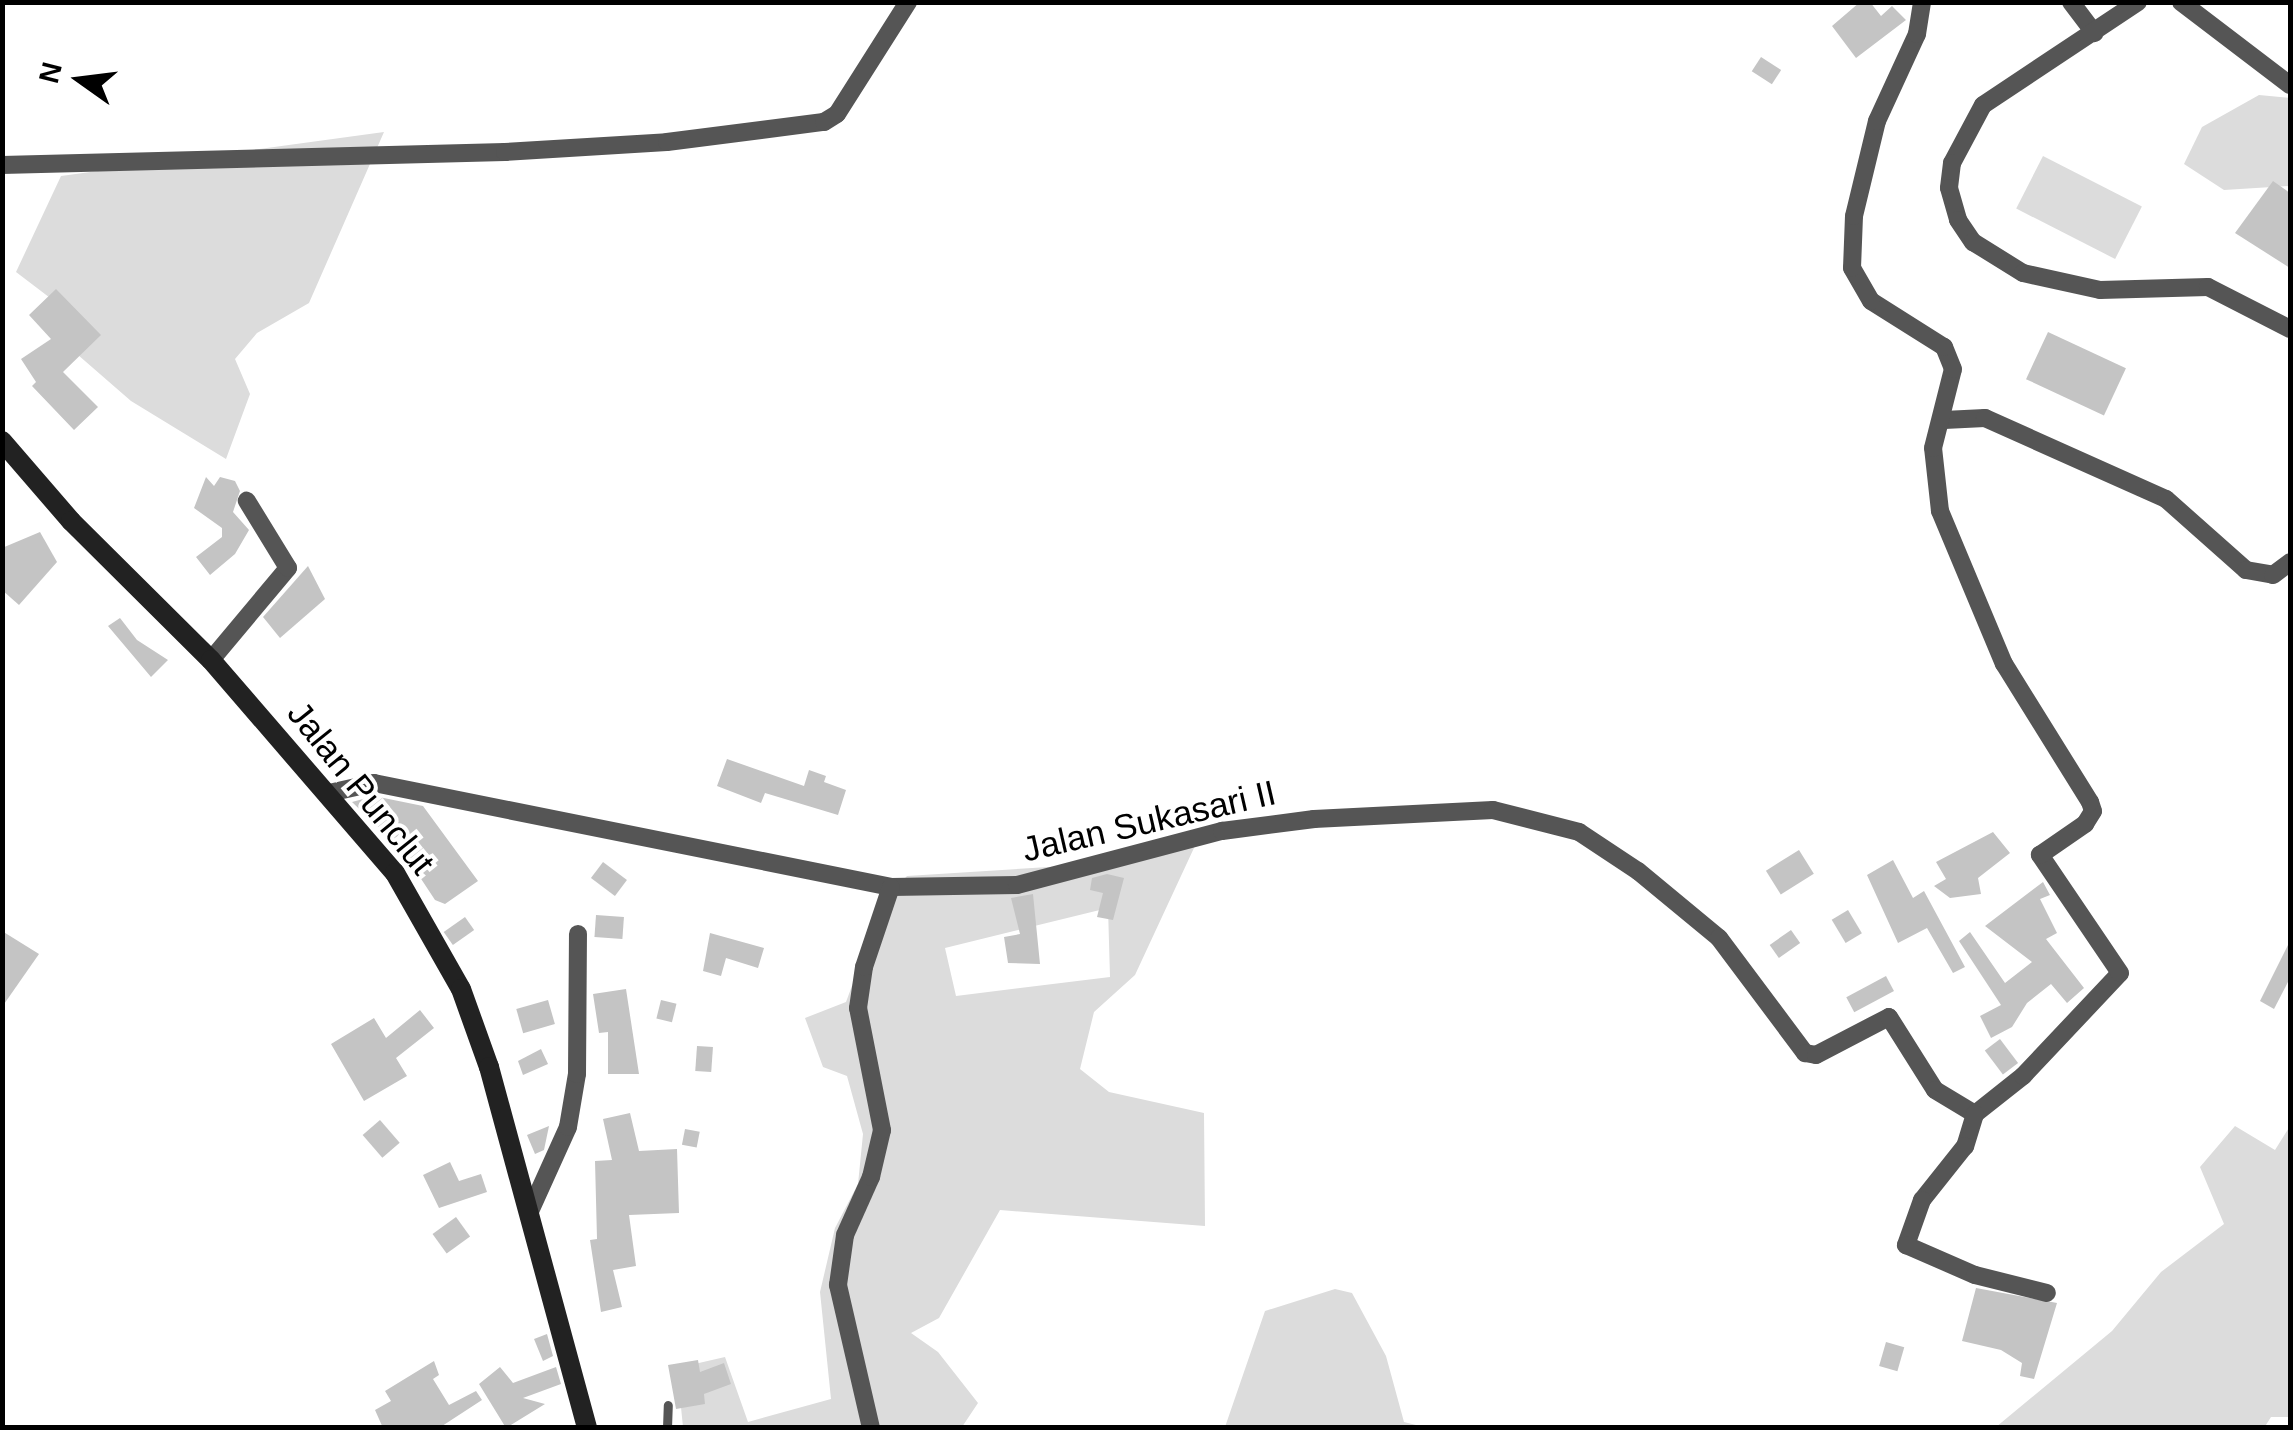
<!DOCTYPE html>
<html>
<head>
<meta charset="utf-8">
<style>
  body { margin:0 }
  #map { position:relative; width:2293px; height:1430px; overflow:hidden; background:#fff; font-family:Helvetica,sans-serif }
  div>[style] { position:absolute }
  .green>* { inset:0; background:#dcdcdc; transform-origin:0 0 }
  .building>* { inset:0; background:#c4c4c4; transform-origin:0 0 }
  .lane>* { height:9px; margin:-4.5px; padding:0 4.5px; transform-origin:4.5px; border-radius:4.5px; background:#555 }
  .street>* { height:18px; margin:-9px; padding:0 9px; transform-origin:9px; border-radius:9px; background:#555 }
  .secondary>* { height:20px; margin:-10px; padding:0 10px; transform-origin:10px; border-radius:10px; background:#222 }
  span { translate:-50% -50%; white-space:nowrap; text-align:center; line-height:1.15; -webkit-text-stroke:8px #fff; paint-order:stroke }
  .street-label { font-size:35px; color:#000 }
  .frame { position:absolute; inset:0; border:5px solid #000; pointer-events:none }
  .north { position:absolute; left:30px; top:30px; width:100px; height:100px; -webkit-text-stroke:8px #fff; paint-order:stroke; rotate:284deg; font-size:28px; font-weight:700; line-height:40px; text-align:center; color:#000 }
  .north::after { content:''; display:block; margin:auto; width:35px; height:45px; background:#000; clip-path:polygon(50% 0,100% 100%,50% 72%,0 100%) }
</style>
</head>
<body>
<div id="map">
  <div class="green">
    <div style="clip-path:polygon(2259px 95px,2290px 98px,2290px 186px,2224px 190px,2184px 164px,2202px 127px)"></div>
    <div style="clip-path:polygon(384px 132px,309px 303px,257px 333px,235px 359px,250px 394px,226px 459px,131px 401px,47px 328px,62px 307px,16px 272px,61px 176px)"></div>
    <div style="left:2043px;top:156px;width:111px;height:59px;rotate:27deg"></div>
    <div style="clip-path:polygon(evenodd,1200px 835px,1135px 975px,1094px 1012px,1080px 1069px,1109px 1092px,1204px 1113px,1205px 1226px,1000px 1210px,939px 1318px,911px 1333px,938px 1352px,978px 1403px,962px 1427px,683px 1427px,677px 1368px,725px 1357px,748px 1422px,831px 1399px,820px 1292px,835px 1228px,858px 1184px,863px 1134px,847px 1076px,823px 1067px,805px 1018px,846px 1002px,883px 902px,907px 876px,1097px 864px,1200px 835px,1108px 908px,1110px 977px,956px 996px,945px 948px,1108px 908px)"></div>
    <div style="clip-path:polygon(2235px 1126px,2275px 1150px,2290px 1126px,2290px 1417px,2271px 1417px,2264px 1428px,1996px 1427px,2112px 1331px,2161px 1272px,2224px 1224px,2200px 1167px)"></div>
    <div style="clip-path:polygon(1335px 1289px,1352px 1293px,1386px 1356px,1404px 1422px,1424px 1427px,1225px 1427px,1265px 1311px)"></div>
  </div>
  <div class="building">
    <div style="clip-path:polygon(1860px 2px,1870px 2px,1881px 16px,1892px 6px,1906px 20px,1856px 58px,1832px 26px)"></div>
    <div style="left:1761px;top:57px;width:24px;height:17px;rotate:33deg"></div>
    <div style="clip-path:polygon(2273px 181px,2290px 193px,2290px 268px,2235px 233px)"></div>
    <div style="clip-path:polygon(56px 289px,101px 335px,63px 372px,98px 407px,74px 430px,32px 386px,36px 382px,21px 359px,51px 339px,29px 315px)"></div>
    <div style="left:2048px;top:332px;width:86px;height:52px;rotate:25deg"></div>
    <div style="clip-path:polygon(206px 477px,214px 486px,220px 477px,235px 481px,240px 491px,233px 512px,249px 530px,235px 554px,210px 575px,196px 557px,222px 537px,222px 528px,194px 508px)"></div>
    <div style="clip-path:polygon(40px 532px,57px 562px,19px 605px,2px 590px,2px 548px)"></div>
    <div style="clip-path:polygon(308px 566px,325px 599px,280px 638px,263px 617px)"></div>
    <div style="clip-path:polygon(120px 618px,137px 640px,168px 660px,151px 677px,108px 626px)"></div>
    <div style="clip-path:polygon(727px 759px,804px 786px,809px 770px,826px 776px,824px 782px,846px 790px,838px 815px,765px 793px,761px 803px,717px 786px)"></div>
    <div style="clip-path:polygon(374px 796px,423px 806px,478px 881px,445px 904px,435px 900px,402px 850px,352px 802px)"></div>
    <div style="clip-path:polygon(1993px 832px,2010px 853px,1978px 878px,1981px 894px,1950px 898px,1934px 886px,1946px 879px,1936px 862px)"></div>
    <div style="left:1799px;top:850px;width:28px;height:39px;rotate:58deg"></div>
    <div style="clip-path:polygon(1893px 860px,1913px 898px,1924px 891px,1965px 967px,1953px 973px,1927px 928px,1898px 943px,1867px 875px)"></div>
    <div style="left:603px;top:862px;width:30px;height:20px;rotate:37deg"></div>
    <div style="clip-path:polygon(1107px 874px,1124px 878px,1113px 920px,1097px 917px,1103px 893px,1090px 890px,1092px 878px)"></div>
    <div style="clip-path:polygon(2043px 882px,2050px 895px,2040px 899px,2057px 933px,2046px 939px,2084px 988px,2067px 1003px,2051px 984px,2027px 1003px,2012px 1027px,1991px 1038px,1980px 1016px,2001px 1005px,1959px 941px,1970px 932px,2005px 983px,2032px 962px,1985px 926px)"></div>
    <div style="clip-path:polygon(1033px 894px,1040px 964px,1008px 963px,1004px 937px,1020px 934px,1011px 898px)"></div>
    <div style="left:1848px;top:910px;width:27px;height:19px;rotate:59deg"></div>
    <div style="left:596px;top:915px;width:28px;height:22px;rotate:4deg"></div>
    <div style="left:465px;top:917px;width:16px;height:26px;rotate:55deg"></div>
    <div style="left:1791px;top:930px;width:16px;height:26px;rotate:55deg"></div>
    <div style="clip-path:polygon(2px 931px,39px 954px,2px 1007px)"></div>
    <div style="clip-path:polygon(710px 933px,764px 948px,758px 968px,726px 958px,721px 976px,703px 971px)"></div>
    <div style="clip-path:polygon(2290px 941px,2290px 978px,2274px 1009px,2260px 1001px)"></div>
    <div style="left:1886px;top:976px;width:17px;height:45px;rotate:62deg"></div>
    <div style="clip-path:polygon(626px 989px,639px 1074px,608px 1074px,608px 1032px,599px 1033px,593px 994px)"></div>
    <div style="left:548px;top:1000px;width:25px;height:33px;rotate:74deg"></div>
    <div style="left:661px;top:1000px;width:16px;height:19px;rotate:14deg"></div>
    <div style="clip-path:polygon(420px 1010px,434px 1028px,396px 1058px,407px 1076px,364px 1101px,331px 1044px,374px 1018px,386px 1038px)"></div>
    <div style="left:2000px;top:1039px;width:30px;height:19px;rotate:53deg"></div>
    <div style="left:697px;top:1046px;width:16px;height:25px;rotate:4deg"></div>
    <div style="clip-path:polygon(541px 1049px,548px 1064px,523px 1075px,518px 1061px)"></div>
    <div style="clip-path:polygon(630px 1113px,639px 1151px,677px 1149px,679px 1213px,629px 1215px,636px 1266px,613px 1270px,622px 1307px,601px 1312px,590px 1240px,597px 1239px,595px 1161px,612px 1160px,603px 1119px)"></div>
    <div style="left:380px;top:1120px;width:30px;height:23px;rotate:49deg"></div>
    <div style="clip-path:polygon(549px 1126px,544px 1150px,535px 1154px,527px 1135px)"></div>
    <div style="left:685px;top:1129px;width:15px;height:16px;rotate:11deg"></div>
    <div style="clip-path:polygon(450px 1162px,459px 1181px,481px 1174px,487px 1192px,439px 1208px,423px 1175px)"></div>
    <div style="left:456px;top:1217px;width:24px;height:29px;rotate:54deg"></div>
    <div style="clip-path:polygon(1976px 1288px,2057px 1303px,2034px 1379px,2020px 1376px,2022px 1363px,2001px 1350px,1962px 1341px)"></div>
    <div style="clip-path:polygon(547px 1334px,553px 1356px,543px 1361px,534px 1339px)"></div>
    <div style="left:1886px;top:1342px;width:19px;height:25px;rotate:16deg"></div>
    <div style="clip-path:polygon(698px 1360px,700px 1372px,724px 1363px,731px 1384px,704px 1394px,705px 1404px,676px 1409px,668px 1365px)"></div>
    <div style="clip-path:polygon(434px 1361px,439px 1375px,433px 1379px,449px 1405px,476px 1391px,482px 1400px,439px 1428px,383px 1428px,375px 1410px,391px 1401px,385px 1391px)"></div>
    <div style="clip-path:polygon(500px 1367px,513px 1383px,556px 1367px,561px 1384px,523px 1398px,545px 1404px,506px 1428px,479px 1384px)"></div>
  </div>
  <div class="lane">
    <div style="left:667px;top:1428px;width:23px;rotate:-88deg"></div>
  </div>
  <div class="street">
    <div style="left:2071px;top:2px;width:39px;rotate:53deg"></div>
    <div style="left:2138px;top:2px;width:186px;rotate:146.4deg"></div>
    <div style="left:1983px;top:105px;width:66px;rotate:118.1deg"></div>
    <div style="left:1952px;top:163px;width:25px;rotate:97deg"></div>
    <div style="left:1949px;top:188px;width:33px;rotate:74deg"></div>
    <div style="left:1958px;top:220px;width:27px;rotate:56deg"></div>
    <div style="left:1973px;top:242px;width:59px;rotate:31.8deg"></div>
    <div style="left:2023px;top:273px;width:79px;rotate:12.4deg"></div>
    <div style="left:2100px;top:290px;width:108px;rotate:-1.6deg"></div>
    <div style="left:2208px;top:287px;width:92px;rotate:27.1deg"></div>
    <div style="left:2181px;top:2px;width:137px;rotate:37.3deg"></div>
    <div style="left:2px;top:165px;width:503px;rotate:-1.48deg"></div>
    <div style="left:505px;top:152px;width:162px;rotate:-3.5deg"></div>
    <div style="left:667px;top:142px;width:158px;rotate:-7.3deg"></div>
    <div style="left:824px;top:122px;width:15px;rotate:-32deg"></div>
    <div style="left:837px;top:114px;width:133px;rotate:-57.6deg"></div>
    <div style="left:1944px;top:420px;width:41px;rotate:-2.8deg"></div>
    <div style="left:1985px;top:418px;width:198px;rotate:24.1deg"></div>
    <div style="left:2166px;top:499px;width:107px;rotate:41.6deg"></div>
    <div style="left:2246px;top:570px;width:27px;rotate:10deg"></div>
    <div style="left:2273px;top:575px;width:21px;rotate:-37deg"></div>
    <div style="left:211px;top:660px;width:120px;rotate:-50.1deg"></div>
    <div style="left:288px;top:568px;width:79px;rotate:-121.5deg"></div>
    <div style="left:329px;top:793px;width:46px;rotate:-12.5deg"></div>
    <div style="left:374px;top:783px;width:527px;rotate:11.37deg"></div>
    <div style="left:891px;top:887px;width:126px;rotate:-0.9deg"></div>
    <div style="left:1017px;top:885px;width:212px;rotate:-14.8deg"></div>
    <div style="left:1222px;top:831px;width:93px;rotate:-7.4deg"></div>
    <div style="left:1314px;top:819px;width:179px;rotate:-2.9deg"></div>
    <div style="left:1493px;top:810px;width:89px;rotate:14.3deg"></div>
    <div style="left:1579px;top:832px;width:71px;rotate:33.5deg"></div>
    <div style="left:1638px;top:871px;width:105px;rotate:39.6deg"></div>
    <div style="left:1719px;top:938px;width:144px;rotate:53.2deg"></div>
    <div style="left:1805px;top:1053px;width:11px;rotate:10deg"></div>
    <div style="left:1816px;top:1055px;width:82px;rotate:-27.5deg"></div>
    <div style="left:1889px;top:1017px;width:86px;rotate:57.8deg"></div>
    <div style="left:1935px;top:1090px;width:47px;rotate:31deg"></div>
    <div style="left:1975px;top:1114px;width:61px;rotate:-38.4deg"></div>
    <div style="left:2023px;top:1076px;width:141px;rotate:-46.7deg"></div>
    <div style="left:2120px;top:973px;width:143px;rotate:-124.1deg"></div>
    <div style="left:2040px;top:855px;width:55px;rotate:-34.6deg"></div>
    <div style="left:2085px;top:824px;width:15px;rotate:-58deg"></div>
    <div style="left:2093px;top:811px;width:9px;rotate:-108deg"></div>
    <div style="left:2090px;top:802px;width:163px;rotate:-121.9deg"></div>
    <div style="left:2004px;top:664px;width:166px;rotate:-112.7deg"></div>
    <div style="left:1940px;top:511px;width:63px;rotate:-96.3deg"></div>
    <div style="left:1933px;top:448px;width:81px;rotate:-75.8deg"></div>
    <div style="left:1953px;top:369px;width:24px;rotate:-112deg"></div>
    <div style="left:1944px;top:347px;width:86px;rotate:-147.8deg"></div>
    <div style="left:1871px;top:301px;width:38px;rotate:-120deg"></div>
    <div style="left:1852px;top:268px;width:52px;rotate:-87.8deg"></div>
    <div style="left:1854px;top:216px;width:98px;rotate:-76.4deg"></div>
    <div style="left:1877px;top:121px;width:96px;rotate:-65.3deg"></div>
    <div style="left:1917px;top:34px;width:32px;rotate:-81deg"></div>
    <div style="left:1975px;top:1114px;width:34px;rotate:107deg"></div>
    <div style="left:1965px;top:1146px;width:69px;rotate:128.5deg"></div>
    <div style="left:1922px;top:1200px;width:48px;rotate:109.6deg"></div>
    <div style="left:1906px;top:1245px;width:75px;rotate:23.5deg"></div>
    <div style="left:1975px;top:1275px;width:74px;rotate:14deg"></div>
    <div style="left:531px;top:1209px;width:90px;rotate:-65.7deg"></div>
    <div style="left:568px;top:1127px;width:54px;rotate:-80.4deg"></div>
    <div style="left:577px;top:1074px;width:140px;rotate:-89.6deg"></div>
    <div style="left:871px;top:1428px;width:147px;rotate:-103deg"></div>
    <div style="left:838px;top:1285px;width:50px;rotate:-82deg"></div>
    <div style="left:845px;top:1235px;width:64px;rotate:-65.9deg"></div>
    <div style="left:871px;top:1177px;width:48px;rotate:-76.8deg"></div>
    <div style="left:882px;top:1130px;width:124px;rotate:-101.1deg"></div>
    <div style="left:858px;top:1008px;width:41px;rotate:-81.7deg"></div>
    <div style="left:864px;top:967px;width:84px;rotate:-71.4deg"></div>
  </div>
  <div class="secondary">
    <div style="left:2px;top:441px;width:106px;rotate:49.2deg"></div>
    <div style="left:71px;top:521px;width:197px;rotate:44.8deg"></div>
    <div style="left:211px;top:660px;width:281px;rotate:49.2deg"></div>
    <div style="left:395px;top:873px;width:133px;rotate:60.4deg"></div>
    <div style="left:461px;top:989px;width:83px;rotate:70.3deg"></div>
    <div style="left:489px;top:1067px;width:374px;rotate:74.8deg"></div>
  </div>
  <div class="street-label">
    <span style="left:361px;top:788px;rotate:51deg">Jalan Punclut</span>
    <span style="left:1149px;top:821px;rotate:-13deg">Jalan Sukasari II</span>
  </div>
  <div class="frame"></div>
  <div class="north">N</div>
</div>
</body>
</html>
